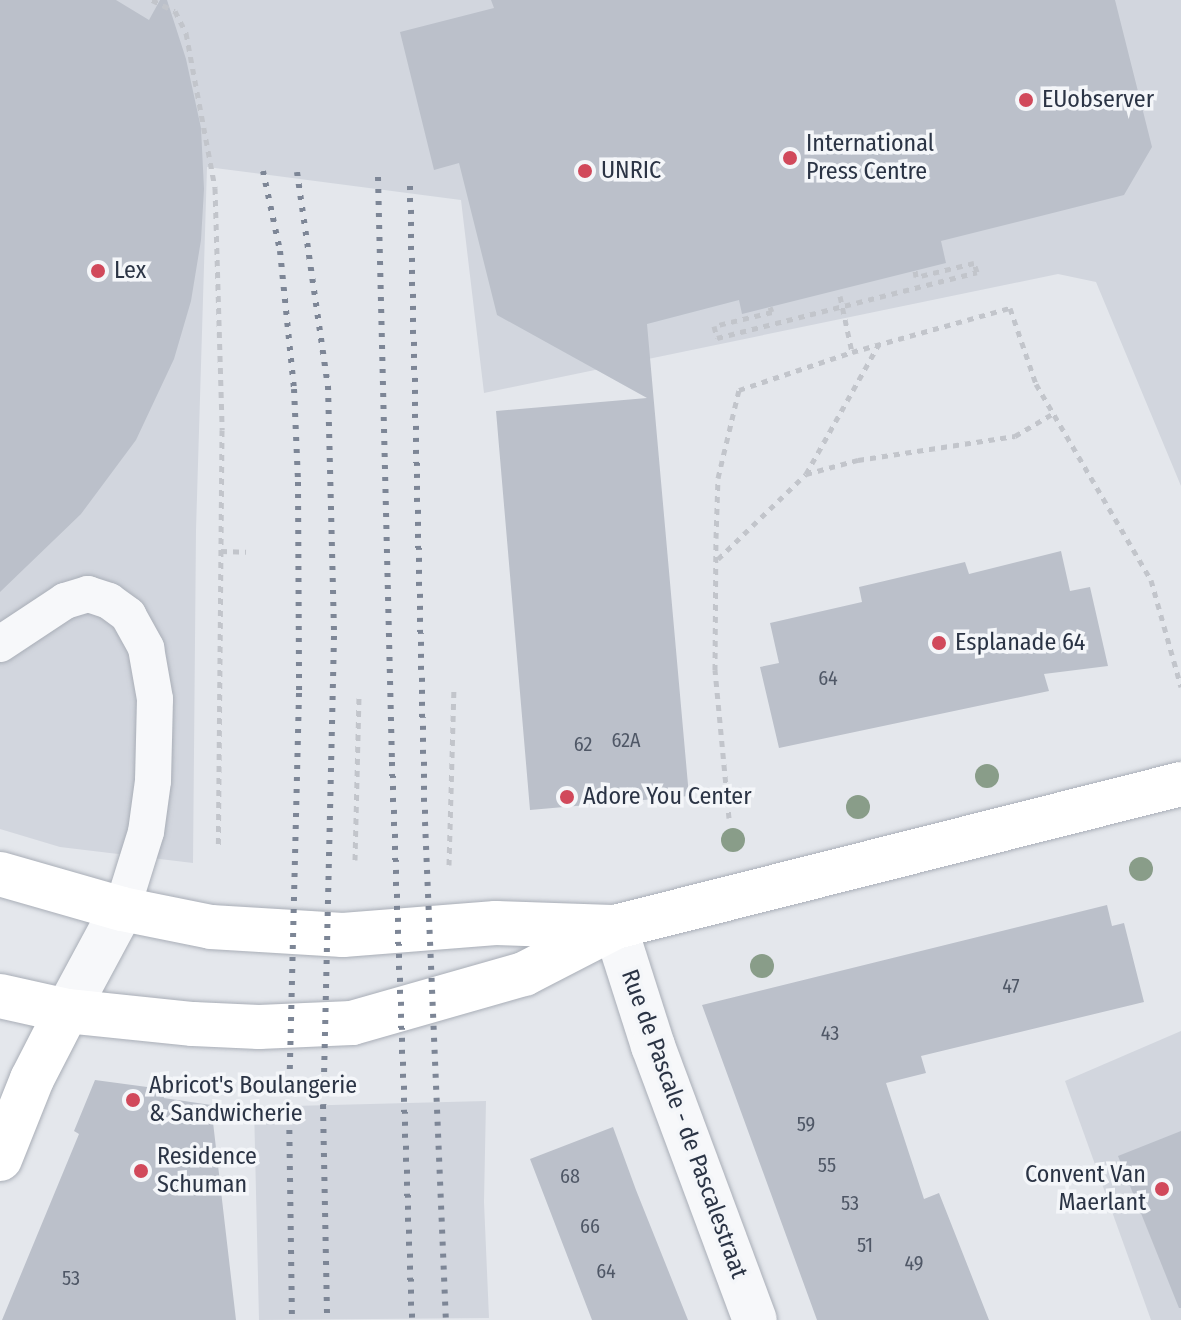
<!DOCTYPE html>
<html>
<head>
<meta charset="utf-8">
<style>
  body { margin:0 }
  #map { position:relative; width:1181px; height:1320px; overflow:hidden; background:#e4e7ec; font-family:"Fira Sans Condensed",sans-serif }
  div>[style] { position:absolute }
  .built>* { inset:0; background:#d2d6de }
  .building>* { inset:0; background:#bbc0ca }
  .path>* { height:5px; margin-top:-2.5px; transform-origin:0; background:repeating-linear-gradient(90deg,#c2c5cb 0 6px,transparent 0 12px) }
  .roads { filter:drop-shadow(0 0 2px #a9aeb7) drop-shadow(0 0 2px #a9aeb7) }
  .lane>* { height:36px; margin:-18px; padding:0 18px; transform-origin:18px; border-radius:18px; background:#f7f8fa }
  .street>* { height:44px; margin:-22px; padding:0 22px; transform-origin:22px; border-radius:22px; background:#f7f8fa }
  .secondary>* { height:44px; margin:-22px; padding:0 22px; transform-origin:22px; border-radius:22px; background:#fff }
  .rail>* { height:6px; margin-top:-3px; transform-origin:0; background:repeating-linear-gradient(90deg,#7d8696 0 4px,transparent 0 12px) }
  .trees>* { width:24px; height:24px; margin:-12px; border-radius:50%; background:#899d89 }
  .dots>* { width:22px; height:22px; translate:-50% -50%; box-sizing:border-box; border:4px solid #f4f6f9; border-radius:50% }
  span { translate:-50% -50%; white-space:nowrap; text-align:center; line-height:1.15; -webkit-text-stroke:7px #f4f6f9; paint-order:stroke }
  .number-label { font-size:20px; color:#4f5766 }
  .number-label span { -webkit-text-stroke-width:0 }
  .poi-label { font-size:24px; color:#2b3445 }
  .left { translate:0 -50%; text-align:left }
  .right { translate:-100% -50%; text-align:right }
  .street-label { font-size:24px; color:#2b3445 }
</style>
</head>
<body>
<div id="map">
  <div class="built">
    <div style="clip-path:polygon(0 0,1181px 0,1181px 486px,1096px 282px,1058px 274px,484px 393px,461px 200px,207px 167px,196px 530px,193px 863px,60px 847px,0 829px)"></div>
    <div style="clip-path:polygon(1181px 1031px,1181px 1320px,1151px 1320px,1065px 1081px)"></div>
    <div style="clip-path:polygon(486px 1101px,484px 1202px,489px 1318px,259px 1320px,254px 1107px)"></div>
  </div>
  <div class="building">
    <div style="clip-path:polygon(0 0,116px 0,149px 20px,160px 0,167px 0,186px 59px,201px 128px,204px 189px,201px 240px,191px 301px,174px 359px,136px 440px,81px 514px,0 592px)"></div>
    <div style="clip-path:polygon(491px 0,1115px 0,1152px 147px,1124px 195px,941px 241px,946px 263px,742px 314px,739px 300px,647px 324px,689px 796px,530px 810px,496px 411px,647px 398px,497px 315px,459px 163px,434px 170px,400px 32px,494px 8px)"></div>
    <div style="clip-path:polygon(1061px 551px,1070px 591px,1090px 587px,1108px 666px,1044px 674px,1049px 691px,779px 748px,760px 667px,779px 663px,770px 623px,862px 602px,859px 587px,965px 562px,969px 574px)"></div>
    <div style="clip-path:polygon(1107px 905px,1112px 926px,1124px 923px,1144px 1002px,921px 1056px,926px 1073px,886px 1083px,924px 1199px,939px 1193px,989px 1320px,817px 1320px,702px 1005px)"></div>
    <div style="clip-path:polygon(95px 1080px,162px 1089px,164px 1098px,211px 1105px,236px 1320px,2px 1320px,79px 1134px,74px 1131px)"></div>
    <div style="clip-path:polygon(613px 1127px,636px 1190px,688px 1320px,592px 1320px,530px 1159px)"></div>
    <div style="clip-path:polygon(1181px 1131px,1181px 1308px,1179px 1308px,1118px 1156px)"></div>
  </div>
  <div class="path">
    <div style="left:152px;top:0;width:25px;rotate:26deg"></div>
    <div style="left:175px;top:11px;width:25px;rotate:63deg"></div>
    <div style="left:186px;top:33px;width:158px;rotate:79.4deg"></div>
    <div style="left:215px;top:188px;width:242px;rotate:88.3deg"></div>
    <div style="left:222px;top:430px;width:418px;rotate:90.5deg"></div>
    <div style="left:840px;top:296px;width:57px;rotate:77.9deg"></div>
    <div style="left:770px;top:307px;width:5px;rotate:68deg"></div>
    <div style="left:772px;top:312px;width:60px;rotate:166.4deg"></div>
    <div style="left:714px;top:326px;width:12px;rotate:76deg"></div>
    <div style="left:717px;top:338px;width:268px;rotate:-14.2deg"></div>
    <div style="left:977px;top:272px;width:9px;rotate:-108deg"></div>
    <div style="left:974px;top:263px;width:60px;rotate:166.4deg"></div>
    <div style="left:916px;top:277px;width:7px;rotate:-98deg"></div>
    <div style="left:806px;top:474px;width:149px;rotate:-60.7deg"></div>
    <div style="left:221px;top:551px;width:25px;rotate:2deg"></div>
    <div style="left:718px;top:559px;width:122px;rotate:-44deg"></div>
    <div style="left:806px;top:474px;width:54px;rotate:-15.1deg"></div>
    <div style="left:858px;top:460px;width:159px;rotate:-8.7deg"></div>
    <div style="left:1015px;top:436px;width:43px;rotate:-30.7deg"></div>
    <div style="left:729px;top:818px;width:149px;rotate:-95.4deg"></div>
    <div style="left:715px;top:670px;width:132px;rotate:-89.6deg"></div>
    <div style="left:716px;top:538px;width:60px;rotate:-88.1deg"></div>
    <div style="left:718px;top:478px;width:90px;rotate:-76.6deg"></div>
    <div style="left:739px;top:390px;width:119px;rotate:-18.6deg"></div>
    <div style="left:852px;top:352px;width:164px;rotate:-15.6deg"></div>
    <div style="left:1010px;top:308px;width:80px;rotate:71.1deg"></div>
    <div style="left:1036px;top:384px;width:227px;rotate:59.6deg"></div>
    <div style="left:1151px;top:580px;width:111px;rotate:74.3deg"></div>
    <div style="left:355px;top:860px;width:162px;rotate:-88.6deg"></div>
    <div style="left:449px;top:865px;width:179px;rotate:-88.4deg"></div>
  </div>
  <div class="roads">
    <div class="lane">
      <div style="left:0;top:644px;width:78px;rotate:-33.5deg"></div>
      <div style="left:65px;top:601px;width:24px;rotate:-17deg"></div>
      <div style="left:88px;top:594px;width:22px;rotate:18deg"></div>
      <div style="left:109px;top:601px;width:24px;rotate:36deg"></div>
      <div style="left:128px;top:615px;width:38px;rotate:61deg"></div>
      <div style="left:146px;top:648px;width:52px;rotate:80deg"></div>
      <div style="left:155px;top:699px;width:82px;rotate:91.4deg"></div>
      <div style="left:153px;top:781px;width:51px;rotate:97.8deg"></div>
      <div style="left:146px;top:832px;width:81px;rotate:107.3deg"></div>
    </div>
    <div class="street">
      <div style="left:615px;top:927px;width:125px;rotate:72.3deg"></div>
      <div style="left:653px;top:1046px;width:292px;rotate:69.6deg"></div>
      <div style="left:67px;top:1011px;width:116px;rotate:-61.7deg"></div>
    </div>
    <div class="secondary">
      <div style="left:0;top:874px;width:127px;rotate:16deg"></div>
      <div style="left:122px;top:909px;width:91px;rotate:11.4deg"></div>
      <div style="left:211px;top:927px;width:132px;rotate:3.5deg"></div>
      <div style="left:343px;top:935px;width:153px;rotate:-4.5deg"></div>
      <div style="left:496px;top:923px;width:116px;rotate:2deg"></div>
      <div style="left:0;top:996px;width:69px;rotate:12.6deg"></div>
      <div style="left:67px;top:1011px;width:127px;rotate:5.9deg"></div>
      <div style="left:193px;top:1024px;width:66px;rotate:2.6deg"></div>
      <div style="left:259px;top:1027px;width:93px;rotate:-2.5deg"></div>
      <div style="left:352px;top:1023px;width:179px;rotate:-15.9deg"></div>
      <div style="left:524px;top:974px;width:102px;rotate:-27.3deg"></div>
      <div style="left:615px;top:927px;width:584px;rotate:-14.18deg"></div>
      <div style="left:0;top:1159px;width:86px;rotate:-68.2deg"></div>
      <div style="left:32px;top:1079px;width:76px;rotate:-62.8deg"></div>
    </div>
  </div>
  <div class="rail">
    <div style="left:263px;top:171px;width:82px;rotate:78deg"></div>
    <div style="left:280px;top:251px;width:139px;rotate:84.2deg"></div>
    <div style="left:294px;top:389px;width:93px;rotate:87.5deg"></div>
    <div style="left:298px;top:482px;width:211px;rotate:89.7deg"></div>
    <div style="left:299px;top:693px;width:413px;rotate:91.4deg"></div>
    <div style="left:289px;top:1106px;width:214px;rotate:89.2deg"></div>
    <div style="left:297px;top:172px;width:216px;rotate:81.8deg"></div>
    <div style="left:328px;top:386px;width:250px;rotate:88.6deg"></div>
    <div style="left:334px;top:636px;width:469px;rotate:91.3deg"></div>
    <div style="left:323px;top:1105px;width:215px;rotate:88.9deg"></div>
    <div style="left:378px;top:177px;width:585px;rotate:88.63deg"></div>
    <div style="left:392px;top:762px;width:558px;rotate:87.95deg"></div>
    <div style="left:410px;top:186px;width:636px;rotate:88.65deg"></div>
    <div style="left:425px;top:822px;width:498px;rotate:87.6deg"></div>
  </div>
  <div class="trees">
    <div style="left:987px;top:776px"></div>
    <div style="left:858px;top:807px"></div>
    <div style="left:733px;top:840px"></div>
    <div style="left:1141px;top:869px"></div>
    <div style="left:762px;top:966px"></div>
  </div>
  <div class="dots">
    <div style="left:1026px;top:100px;background:#d1495b"></div>
    <div style="left:790px;top:158px;background:#d1495b"></div>
    <div style="left:585px;top:171px;background:#d1495b"></div>
    <div style="left:98px;top:271px;background:#d1495b"></div>
    <div style="left:939px;top:643px;background:#d1495b"></div>
    <div style="left:567px;top:797px;background:#d1495b"></div>
    <div style="left:133px;top:1100px;background:#d1495b"></div>
    <div style="left:141px;top:1171px;background:#d1495b"></div>
    <div style="left:1162px;top:1189px;background:#d1495b"></div>
  </div>
  <div class="number-label">
    <span style="left:828px;top:678px">64</span>
    <span style="left:626px;top:740px">62A</span>
    <span style="left:583px;top:744px">62</span>
    <span style="left:1011px;top:986px">47</span>
    <span style="left:830px;top:1033px">43</span>
    <span style="left:806px;top:1124px">59</span>
    <span style="left:827px;top:1165px">55</span>
    <span style="left:570px;top:1176px">68</span>
    <span style="left:850px;top:1203px">53</span>
    <span style="left:590px;top:1226px">66</span>
    <span style="left:865px;top:1245px">51</span>
    <span style="left:914px;top:1263px">49</span>
    <span style="left:606px;top:1271px">64</span>
    <span style="left:71px;top:1278px">53</span>
  </div>
  <div class="poi-label">
    <span class="left" style="left:1042px;top:100px">EUobserver</span>
    <span class="left" style="left:806px;top:158px">International<br>Press Centre</span>
    <span class="left" style="left:601px;top:171px">UNRIC</span>
    <span class="left" style="left:114px;top:271px">Lex</span>
    <span class="left" style="left:955px;top:643px">Esplanade 64</span>
    <span class="left" style="left:583px;top:797px">Adore You Center</span>
    <span class="left" style="left:149px;top:1100px">Abricot's Boulangerie<br>&amp; Sandwicherie</span>
    <span class="left" style="left:157px;top:1171px">Residence<br>Schuman</span>
    <span class="right" style="left:1146px;top:1189px">Convent Van<br>Maerlant</span>
  </div>
  <div class="street-label">
    <span style="left:684px;top:1124px;rotate:70deg">Rue de Pascale - de Pascalestraat</span>
  </div>
</div>
</body>
</html>
